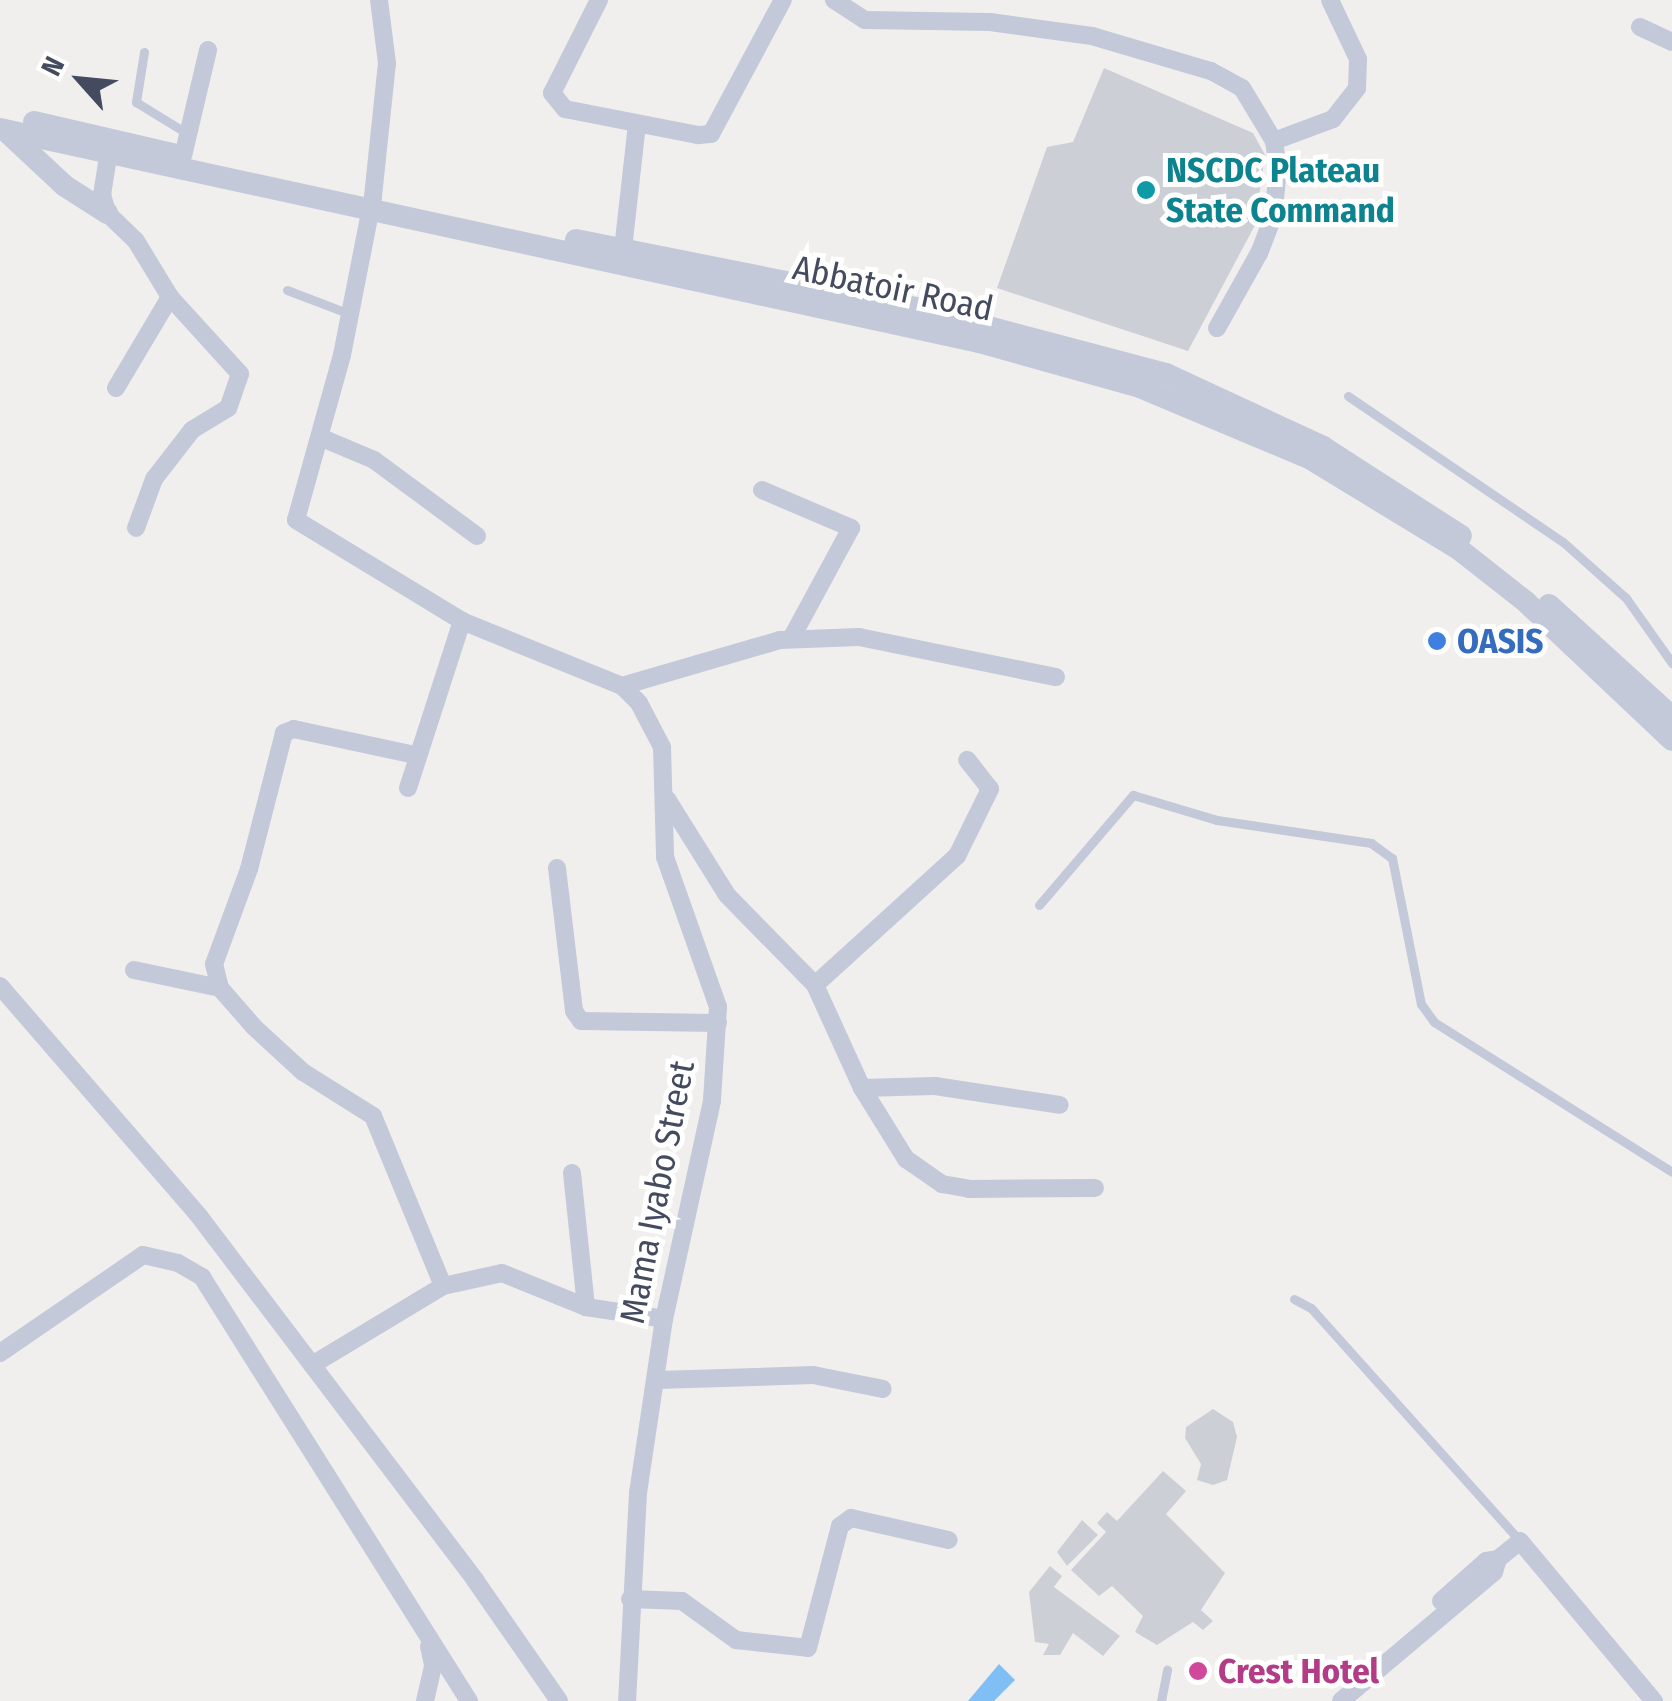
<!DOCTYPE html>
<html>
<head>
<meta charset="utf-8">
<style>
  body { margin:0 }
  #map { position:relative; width:1672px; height:1701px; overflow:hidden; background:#f1efee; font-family:"Fira Sans Condensed",sans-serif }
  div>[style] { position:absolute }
  .water>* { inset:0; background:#80bff6 }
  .building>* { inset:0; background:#cdcfd7 }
  .service>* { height:9px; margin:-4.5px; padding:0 4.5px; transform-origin:4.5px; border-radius:4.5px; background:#c3c9d8 }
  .minor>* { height:18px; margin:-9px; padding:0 9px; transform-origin:9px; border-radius:9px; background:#c3c9d8 }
  .tertiary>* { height:22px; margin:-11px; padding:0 11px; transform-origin:11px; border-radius:11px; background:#c3c9d8 }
  .dots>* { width:28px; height:28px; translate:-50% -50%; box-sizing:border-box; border:5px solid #fff; border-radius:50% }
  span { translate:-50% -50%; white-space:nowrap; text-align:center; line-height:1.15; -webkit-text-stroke:10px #fff; paint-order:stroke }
  .culture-label { font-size:35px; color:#0d838f; font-weight:700 }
  .left { translate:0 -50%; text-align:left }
  .street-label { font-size:35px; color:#444b5e }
  .shop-label { font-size:35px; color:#366cbe; font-weight:700 }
  .hotel-label { font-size:35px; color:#b23c85; font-weight:700 }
  .north { position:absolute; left:30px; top:30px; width:100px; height:100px; -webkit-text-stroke:8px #fff; paint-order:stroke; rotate:297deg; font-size:28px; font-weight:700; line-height:40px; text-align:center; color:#444b5e }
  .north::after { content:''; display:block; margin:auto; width:35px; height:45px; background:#444b5e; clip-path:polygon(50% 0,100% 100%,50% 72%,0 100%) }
</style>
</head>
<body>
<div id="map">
  <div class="water">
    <div style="clip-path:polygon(999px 1664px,1015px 1680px,994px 1701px,968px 1701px)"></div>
  </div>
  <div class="building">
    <div style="clip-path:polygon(1104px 68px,1253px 133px,1265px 155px,1255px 225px,1188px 351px,997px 288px,1047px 147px,1073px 142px)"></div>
    <div style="clip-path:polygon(1213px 1409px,1233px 1422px,1237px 1437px,1227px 1480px,1213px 1485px,1197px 1480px,1201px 1464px,1185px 1438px,1186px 1427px)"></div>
    <div style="clip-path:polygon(1163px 1471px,1186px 1491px,1166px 1514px,1225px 1573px,1201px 1610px,1213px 1621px,1203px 1630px,1193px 1622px,1157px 1645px,1135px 1632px,1143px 1616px,1112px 1586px,1099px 1596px,1071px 1570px,1106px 1532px,1097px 1523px,1107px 1512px,1117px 1521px)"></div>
    <div style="clip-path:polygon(1082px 1520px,1098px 1535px,1067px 1566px,1057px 1552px)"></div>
    <div style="clip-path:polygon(1050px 1566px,1062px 1576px,1054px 1587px,1120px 1636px,1103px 1656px,1073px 1633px,1060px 1655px,1043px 1655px,1049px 1644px,1035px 1642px,1029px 1592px)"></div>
  </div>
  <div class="service">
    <div style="left:144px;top:52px;width:51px;rotate:99.1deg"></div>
    <div style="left:136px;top:102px;width:61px;rotate:31.6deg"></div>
    <div style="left:287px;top:290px;width:67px;rotate:20.9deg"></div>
    <div style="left:1348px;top:396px;width:260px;rotate:34.2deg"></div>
    <div style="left:1563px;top:542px;width:84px;rotate:41.6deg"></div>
    <div style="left:1626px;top:598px;width:80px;rotate:54.7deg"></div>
    <div style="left:1039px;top:905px;width:145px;rotate:-49.5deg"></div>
    <div style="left:1133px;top:795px;width:88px;rotate:16.6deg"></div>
    <div style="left:1217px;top:820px;width:156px;rotate:8.5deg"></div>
    <div style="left:1371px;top:843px;width:26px;rotate:36deg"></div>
    <div style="left:1392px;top:858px;width:149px;rotate:78.8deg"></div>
    <div style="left:1421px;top:1004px;width:22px;rotate:54deg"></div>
    <div style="left:1434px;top:1022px;width:281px;rotate:32.2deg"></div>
    <div style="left:1294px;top:1299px;width:19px;rotate:28deg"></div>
    <div style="left:1311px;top:1308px;width:313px;rotate:48.1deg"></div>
    <div style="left:1161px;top:1701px;width:32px;rotate:-79deg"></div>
  </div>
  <div class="minor">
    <div style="left:379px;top:0;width:64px;rotate:82.8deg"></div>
    <div style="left:387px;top:63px;width:135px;rotate:96deg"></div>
    <div style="left:373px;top:197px;width:161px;rotate:101.1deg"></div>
    <div style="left:342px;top:355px;width:171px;rotate:105.6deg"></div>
    <div style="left:296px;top:520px;width:194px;rotate:31.3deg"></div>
    <div style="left:462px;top:621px;width:173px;rotate:22.1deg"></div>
    <div style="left:622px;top:686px;width:24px;rotate:45deg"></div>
    <div style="left:639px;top:703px;width:50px;rotate:62.4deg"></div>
    <div style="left:662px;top:747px;width:110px;rotate:88.4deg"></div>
    <div style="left:665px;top:857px;width:159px;rotate:70.5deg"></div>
    <div style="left:718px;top:1007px;width:94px;rotate:93.7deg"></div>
    <div style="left:712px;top:1101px;width:223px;rotate:102.4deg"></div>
    <div style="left:664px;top:1319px;width:176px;rotate:98.5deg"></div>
    <div style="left:638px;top:1493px;width:208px;rotate:93deg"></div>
    <div style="left:599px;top:0;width:104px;rotate:116.8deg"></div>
    <div style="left:552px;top:93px;width:21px;rotate:51deg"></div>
    <div style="left:565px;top:109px;width:136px;rotate:11.1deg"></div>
    <div style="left:698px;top:135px;width:13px;rotate:-4deg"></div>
    <div style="left:711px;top:134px;width:152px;rotate:-61.8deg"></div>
    <div style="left:834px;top:0;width:37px;rotate:33deg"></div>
    <div style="left:865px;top:20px;width:125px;rotate:0.9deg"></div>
    <div style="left:990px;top:22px;width:103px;rotate:7.8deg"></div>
    <div style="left:1092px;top:36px;width:124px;rotate:16.4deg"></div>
    <div style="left:1211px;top:71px;width:35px;rotate:29deg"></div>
    <div style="left:1242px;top:88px;width:62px;rotate:58.9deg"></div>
    <div style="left:1274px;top:141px;width:29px;rotate:82deg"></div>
    <div style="left:1278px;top:170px;width:47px;rotate:96.1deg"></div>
    <div style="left:1273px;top:217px;width:39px;rotate:111deg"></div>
    <div style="left:1259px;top:253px;width:86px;rotate:119.2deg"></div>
    <div style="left:1640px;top:27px;width:35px;rotate:25deg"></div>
    <div style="left:1274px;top:141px;width:63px;rotate:-20.4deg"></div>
    <div style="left:1333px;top:119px;width:39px;rotate:-52deg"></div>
    <div style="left:1357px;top:88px;width:29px;rotate:-88deg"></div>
    <div style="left:1358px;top:59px;width:65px;rotate:-115.4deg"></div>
    <div style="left:183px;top:156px;width:109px;rotate:-76.7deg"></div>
    <div style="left:108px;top:157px;width:37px;rotate:99deg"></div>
    <div style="left:102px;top:194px;width:20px;rotate:75deg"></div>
    <div style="left:107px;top:213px;width:40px;rotate:44deg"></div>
    <div style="left:136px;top:241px;width:66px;rotate:58.7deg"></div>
    <div style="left:170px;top:297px;width:104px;rotate:47.7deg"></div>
    <div style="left:240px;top:374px;width:36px;rotate:109deg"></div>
    <div style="left:228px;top:408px;width:42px;rotate:148.6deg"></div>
    <div style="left:192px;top:430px;width:62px;rotate:127.8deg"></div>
    <div style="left:154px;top:479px;width:52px;rotate:110.2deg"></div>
    <div style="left:623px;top:249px;width:126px;rotate:-83.6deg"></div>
    <div style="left:116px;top:388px;width:106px;rotate:-59.3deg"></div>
    <div style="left:322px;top:438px;width:56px;rotate:22.9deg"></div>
    <div style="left:374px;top:460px;width:128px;rotate:36.4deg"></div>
    <div style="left:762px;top:490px;width:97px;rotate:23.1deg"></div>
    <div style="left:851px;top:528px;width:126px;rotate:118.4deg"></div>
    <div style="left:622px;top:686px;width:165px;rotate:-16.2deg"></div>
    <div style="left:780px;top:640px;width:79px;rotate:-2.2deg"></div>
    <div style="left:859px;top:637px;width:201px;rotate:11.5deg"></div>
    <div style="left:415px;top:755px;width:124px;rotate:-167.9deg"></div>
    <div style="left:294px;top:729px;width:11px;rotate:158deg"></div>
    <div style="left:284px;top:733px;width:140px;rotate:104.4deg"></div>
    <div style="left:249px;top:869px;width:101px;rotate:110.2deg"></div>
    <div style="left:214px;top:964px;width:25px;rotate:76deg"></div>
    <div style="left:220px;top:988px;width:52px;rotate:48.9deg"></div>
    <div style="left:254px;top:1027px;width:67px;rotate:42.6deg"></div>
    <div style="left:303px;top:1072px;width:83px;rotate:32.2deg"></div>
    <div style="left:373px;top:1116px;width:184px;rotate:67.6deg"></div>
    <div style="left:408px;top:788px;width:176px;rotate:-72.1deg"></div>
    <div style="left:667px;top:799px;width:113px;rotate:58deg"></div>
    <div style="left:727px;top:895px;width:126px;rotate:45.6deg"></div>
    <div style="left:815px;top:985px;width:113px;rotate:65.5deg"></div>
    <div style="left:862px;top:1088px;width:84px;rotate:58.2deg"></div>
    <div style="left:906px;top:1159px;width:44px;rotate:34.8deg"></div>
    <div style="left:942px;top:1184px;width:27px;rotate:10deg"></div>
    <div style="left:969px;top:1189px;width:126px;rotate:-0.5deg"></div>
    <div style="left:557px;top:868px;width:144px;rotate:83.2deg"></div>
    <div style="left:574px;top:1011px;width:12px;rotate:55deg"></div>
    <div style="left:581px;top:1021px;width:137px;rotate:0.8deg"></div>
    <div style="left:134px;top:970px;width:88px;rotate:11.8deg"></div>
    <div style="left:815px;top:985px;width:192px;rotate:-42.3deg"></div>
    <div style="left:957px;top:856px;width:75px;rotate:-63.8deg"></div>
    <div style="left:990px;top:789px;width:37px;rotate:-128deg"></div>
    <div style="left:0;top:986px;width:304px;rotate:49.1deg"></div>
    <div style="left:199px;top:1216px;width:457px;rotate:52.8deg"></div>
    <div style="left:475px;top:1580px;width:147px;rotate:55.2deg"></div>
    <div style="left:862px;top:1088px;width:73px;rotate:-1.6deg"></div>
    <div style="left:935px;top:1086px;width:126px;rotate:8.6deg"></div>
    <div style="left:572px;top:1173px;width:135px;rotate:84deg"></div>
    <div style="left:0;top:1353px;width:173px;rotate:-34.4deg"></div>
    <div style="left:143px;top:1255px;width:36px;rotate:13deg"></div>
    <div style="left:178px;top:1263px;width:28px;rotate:30deg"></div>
    <div style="left:202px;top:1277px;width:501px;rotate:57.8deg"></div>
    <div style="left:312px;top:1365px;width:153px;rotate:-31.1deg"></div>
    <div style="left:443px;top:1286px;width:60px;rotate:-12.4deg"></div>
    <div style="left:502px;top:1273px;width:91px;rotate:22deg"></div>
    <div style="left:586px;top:1307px;width:79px;rotate:8.7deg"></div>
    <div style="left:657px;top:1380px;width:156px;rotate:-1.8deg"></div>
    <div style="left:813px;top:1375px;width:71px;rotate:11.3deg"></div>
    <div style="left:630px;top:1599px;width:52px;rotate:2.2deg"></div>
    <div style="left:682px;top:1601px;width:67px;rotate:35.8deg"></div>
    <div style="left:736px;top:1640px;width:72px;rotate:6.3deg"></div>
    <div style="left:808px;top:1648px;width:126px;rotate:-75.3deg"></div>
    <div style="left:840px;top:1526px;width:14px;rotate:-36deg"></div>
    <div style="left:851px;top:1518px;width:100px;rotate:12.7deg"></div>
    <div style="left:1441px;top:1601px;width:60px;rotate:-41.6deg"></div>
    <div style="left:1486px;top:1561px;width:12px;rotate:-9deg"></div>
    <div style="left:425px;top:1701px;width:37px;rotate:-77deg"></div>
    <div style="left:433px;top:1665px;width:19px;rotate:-102deg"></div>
    <div style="left:1341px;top:1701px;width:200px;rotate:-40.1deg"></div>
    <div style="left:1494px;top:1572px;width:14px;rotate:-73deg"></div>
    <div style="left:1498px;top:1559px;width:28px;rotate:-39deg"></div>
    <div style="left:1520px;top:1541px;width:209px;rotate:50.1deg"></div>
  </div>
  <div class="tertiary">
    <div style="left:34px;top:122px;width:143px;rotate:13deg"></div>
    <div style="left:0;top:129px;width:1002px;rotate:12.27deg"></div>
    <div style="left:979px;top:342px;width:167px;rotate:15.6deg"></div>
    <div style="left:1140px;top:387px;width:186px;rotate:22.8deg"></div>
    <div style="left:1311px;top:459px;width:175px;rotate:31.4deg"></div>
    <div style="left:1460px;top:550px;width:84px;rotate:38.2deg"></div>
    <div style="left:1526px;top:602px;width:201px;rotate:43.4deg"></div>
    <div style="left:7px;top:132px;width:79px;rotate:43deg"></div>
    <div style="left:65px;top:186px;width:50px;rotate:32.7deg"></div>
    <div style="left:576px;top:240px;width:347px;rotate:11.3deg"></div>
    <div style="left:916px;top:308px;width:259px;rotate:14.8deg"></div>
    <div style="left:1166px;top:374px;width:173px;rotate:24.9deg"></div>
    <div style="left:1323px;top:447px;width:164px;rotate:32.8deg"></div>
    <div style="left:1549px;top:605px;width:166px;rotate:42.3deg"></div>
  </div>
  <div class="dots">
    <div style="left:1146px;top:190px;background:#0f9aa8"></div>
    <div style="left:1437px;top:641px;background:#3f7fe0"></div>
    <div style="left:1198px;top:1671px;background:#d1479c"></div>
  </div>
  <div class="culture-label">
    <span class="left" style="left:1166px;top:190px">NSCDC Plateau<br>State Command</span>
  </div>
  <div class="street-label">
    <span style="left:893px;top:288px;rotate:12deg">Abbatoir Road</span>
    <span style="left:657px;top:1192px;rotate:-79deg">Mama Iyabo Street</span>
  </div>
  <div class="shop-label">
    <span class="left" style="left:1457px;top:641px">OASIS</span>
  </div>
  <div class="hotel-label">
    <span class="left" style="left:1218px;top:1671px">Crest Hotel</span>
  </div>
  <div class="north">N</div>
</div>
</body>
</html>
